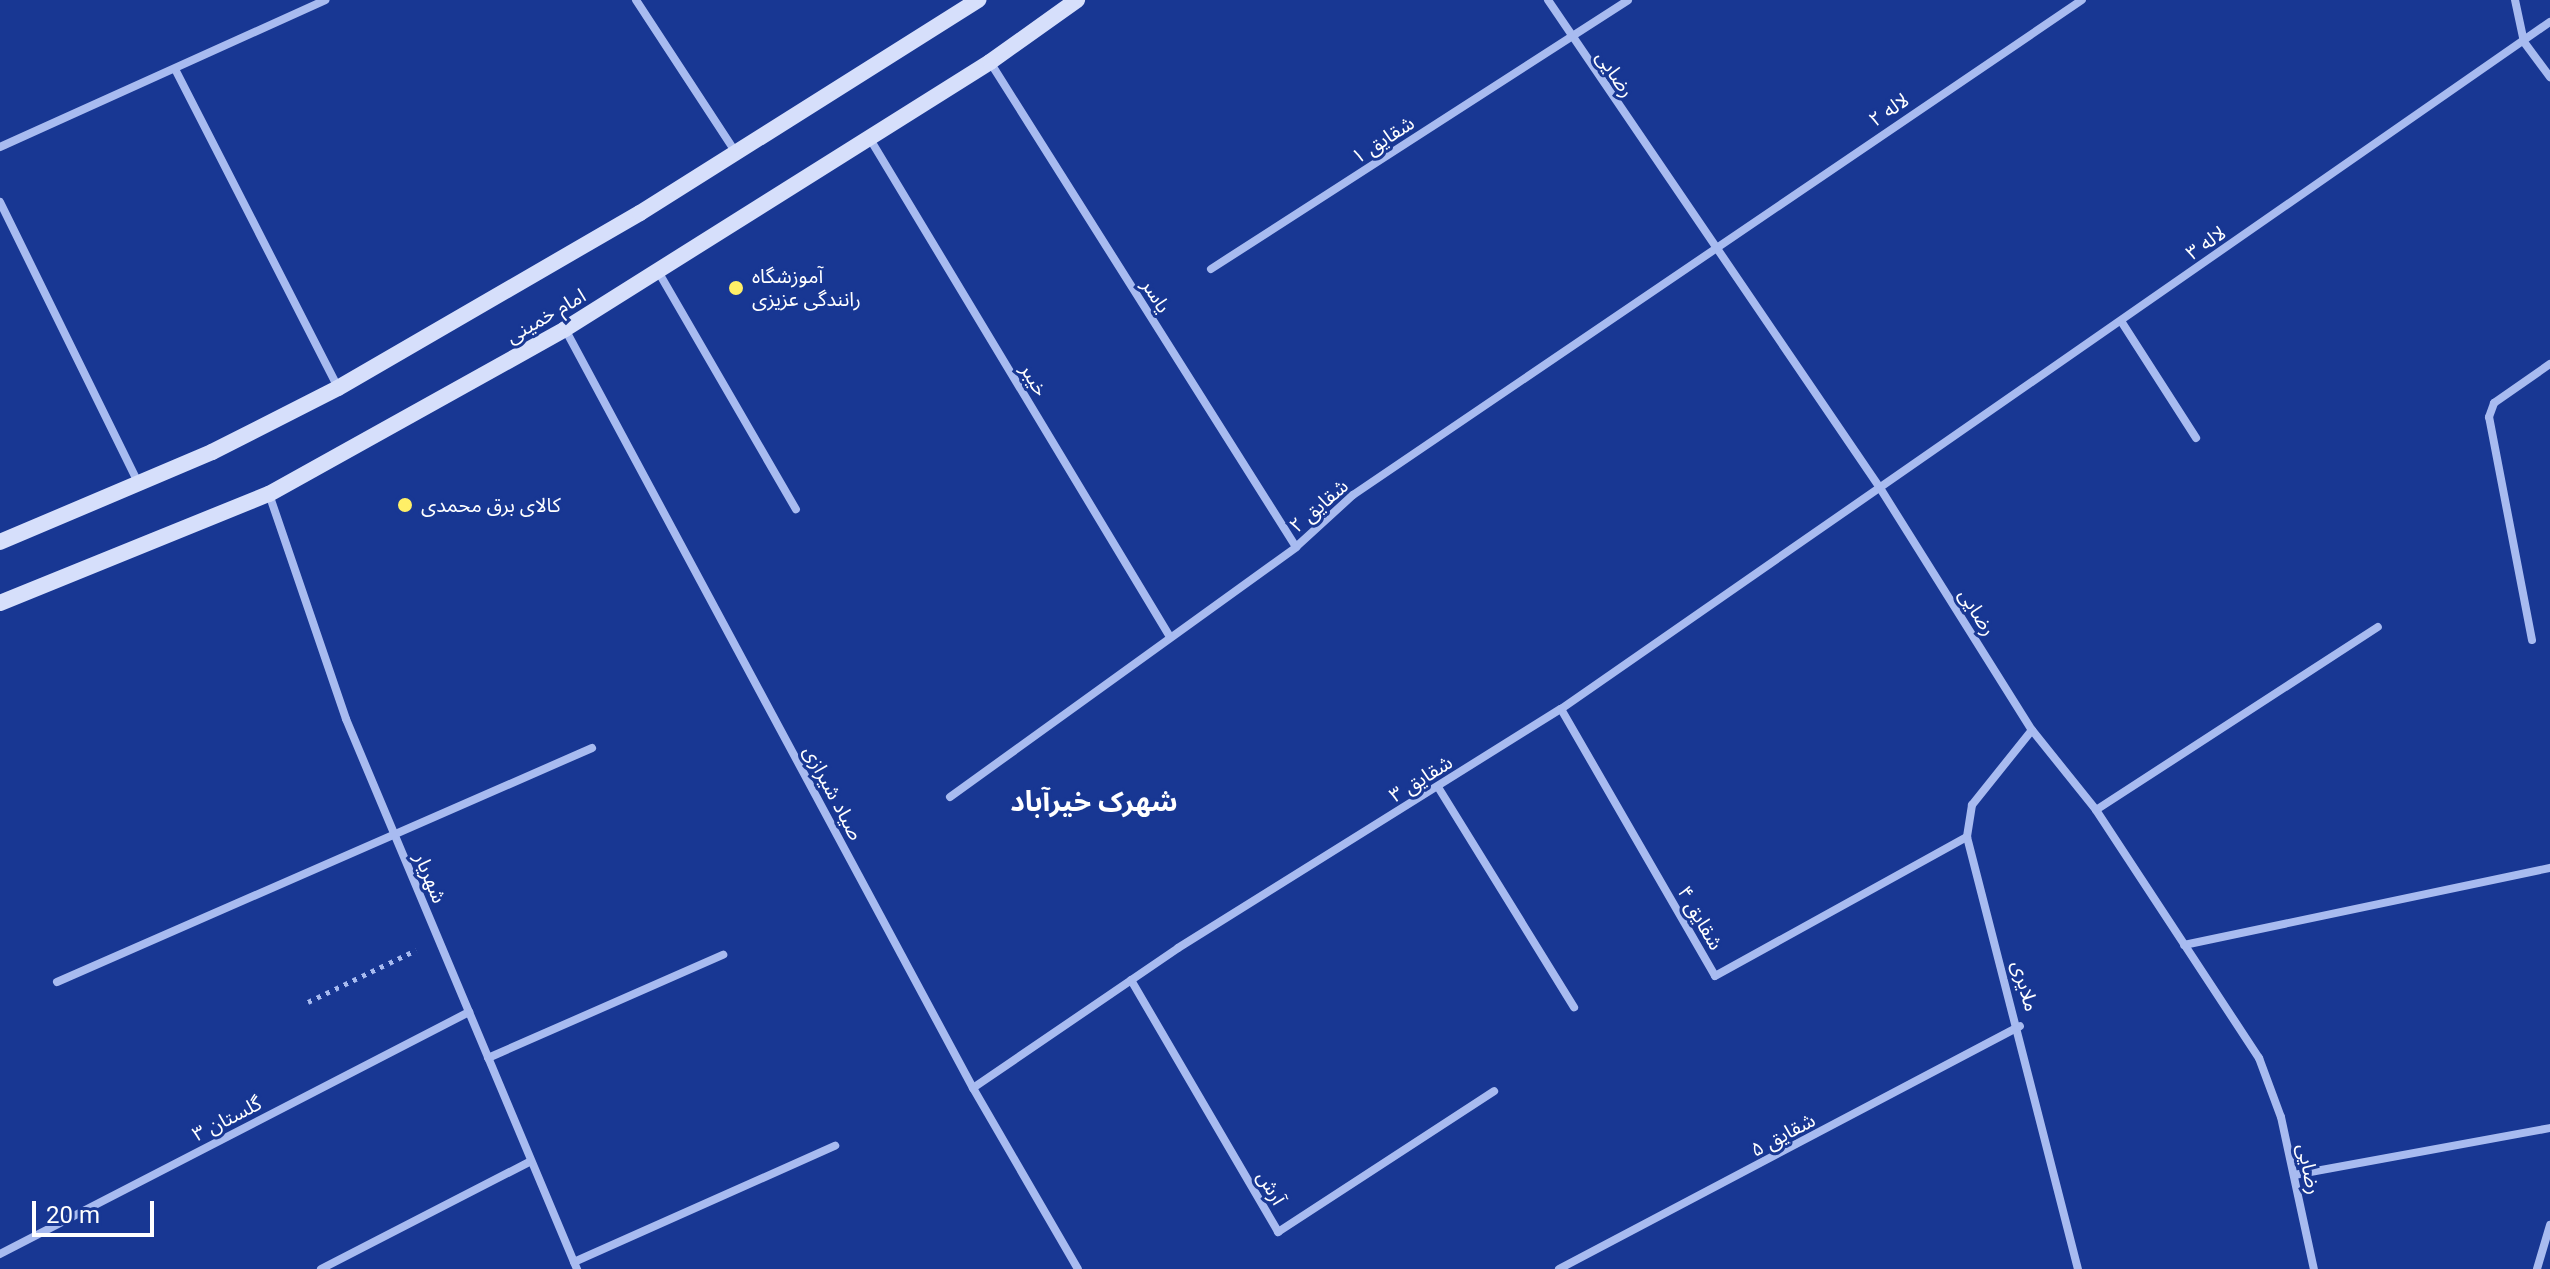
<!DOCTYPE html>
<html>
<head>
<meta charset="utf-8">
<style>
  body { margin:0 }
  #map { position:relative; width:2550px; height:1269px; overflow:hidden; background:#183793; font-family:Roboto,"Noto Sans Arabic",sans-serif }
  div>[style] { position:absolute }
  .path>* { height:5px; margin-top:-2.5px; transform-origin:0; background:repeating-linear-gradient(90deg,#a8bbf0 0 4px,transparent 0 10px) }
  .minor>* { height:8px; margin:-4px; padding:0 4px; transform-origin:4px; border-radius:4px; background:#a8bbf0 }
  .secondary>* { height:16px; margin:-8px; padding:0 8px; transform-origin:8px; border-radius:8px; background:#d6dffb }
  .dots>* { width:22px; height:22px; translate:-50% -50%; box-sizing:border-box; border:4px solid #183793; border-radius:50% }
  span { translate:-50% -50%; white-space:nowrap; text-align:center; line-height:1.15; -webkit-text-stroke:6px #183793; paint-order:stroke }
  .street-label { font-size:20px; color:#fff }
  .poi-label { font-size:20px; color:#fff }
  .left { translate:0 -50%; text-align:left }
  .district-label { font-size:28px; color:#fff; font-weight:700 }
  .scale { position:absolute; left:32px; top:1201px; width:122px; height:36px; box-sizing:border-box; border:4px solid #fff; border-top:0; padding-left:10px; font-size:24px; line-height:28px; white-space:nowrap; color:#fff; -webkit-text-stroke:6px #183793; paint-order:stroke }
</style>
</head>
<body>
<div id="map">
  <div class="path">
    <div style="left:308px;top:1002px;width:120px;rotate:-25.7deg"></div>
  </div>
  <div class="minor">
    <div style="left:636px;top:0;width:183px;rotate:56.8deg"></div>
    <div style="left:1548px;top:0;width:590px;rotate:55.77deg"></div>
    <div style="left:1880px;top:488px;width:286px;rotate:57.9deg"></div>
    <div style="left:2032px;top:730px;width:102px;rotate:51.3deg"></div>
    <div style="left:2096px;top:810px;width:297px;rotate:56.7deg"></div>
    <div style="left:2259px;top:1058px;width:63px;rotate:69.6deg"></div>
    <div style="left:2281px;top:1117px;width:156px;rotate:77.8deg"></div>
    <div style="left:2515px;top:0;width:43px;rotate:77.9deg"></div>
    <div style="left:2524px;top:42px;width:44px;rotate:53.4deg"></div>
    <div style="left:990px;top:62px;width:573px;rotate:57.75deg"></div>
    <div style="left:175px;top:69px;width:358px;rotate:62.9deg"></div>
    <div style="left:870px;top:139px;width:581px;rotate:58.93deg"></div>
    <div style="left:0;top:147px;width:357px;rotate:-24.3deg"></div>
    <div style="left:0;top:202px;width:313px;rotate:63.8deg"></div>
    <div style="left:1211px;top:269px;width:496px;rotate:-32.8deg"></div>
    <div style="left:659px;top:273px;width:273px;rotate:59.9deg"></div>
    <div style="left:2121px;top:321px;width:139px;rotate:57.3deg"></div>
    <div style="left:565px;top:329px;width:862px;rotate:61.74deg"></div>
    <div style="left:973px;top:1088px;width:209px;rotate:59.9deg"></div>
    <div style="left:269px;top:494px;width:238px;rotate:71.1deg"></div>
    <div style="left:346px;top:719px;width:597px;rotate:67.22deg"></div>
    <div style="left:2532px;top:640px;width:227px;rotate:-100.9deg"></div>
    <div style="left:2489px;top:417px;width:15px;rotate:-70deg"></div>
    <div style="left:2494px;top:403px;width:68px;rotate:-34.9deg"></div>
    <div style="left:1561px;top:709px;width:308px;rotate:60deg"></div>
    <div style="left:1715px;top:976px;width:288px;rotate:-28.9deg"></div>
    <div style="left:2032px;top:730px;width:96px;rotate:128.7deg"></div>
    <div style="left:1972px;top:805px;width:32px;rotate:99deg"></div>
    <div style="left:1967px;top:837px;width:446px;rotate:75.6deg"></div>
    <div style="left:1438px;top:787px;width:259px;rotate:58.3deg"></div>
    <div style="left:950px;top:797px;width:427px;rotate:-35.8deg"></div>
    <div style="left:1296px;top:547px;width:77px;rotate:-42.4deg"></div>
    <div style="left:1353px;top:495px;width:881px;rotate:-34.18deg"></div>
    <div style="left:2096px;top:810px;width:336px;rotate:-33deg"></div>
    <div style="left:2184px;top:945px;width:374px;rotate:-11.9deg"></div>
    <div style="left:1131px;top:980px;width:292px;rotate:59.7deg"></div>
    <div style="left:1278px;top:1232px;width:258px;rotate:-33.1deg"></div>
    <div style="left:57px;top:982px;width:584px;rotate:-23.62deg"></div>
    <div style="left:488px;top:1058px;width:257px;rotate:-23.7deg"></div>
    <div style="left:973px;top:1088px;width:248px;rotate:-34.3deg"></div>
    <div style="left:1178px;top:948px;width:451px;rotate:-32deg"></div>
    <div style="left:1561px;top:709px;width:1204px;rotate:-34.79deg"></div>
    <div style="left:2294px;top:1175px;width:260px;rotate:-10.4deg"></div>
    <div style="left:0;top:1254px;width:528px;rotate:-27.29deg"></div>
    <div style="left:574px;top:1262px;width:286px;rotate:-24deg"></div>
    <div style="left:321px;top:1269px;width:236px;rotate:-27.2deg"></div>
    <div style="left:1559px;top:1269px;width:521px;rotate:-27.79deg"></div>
    <div style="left:2537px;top:1269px;width:46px;rotate:-73.5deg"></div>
  </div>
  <div class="secondary">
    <div style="left:0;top:542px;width:230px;rotate:-23deg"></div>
    <div style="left:212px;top:452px;width:141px;rotate:-26.9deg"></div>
    <div style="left:338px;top:388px;width:349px;rotate:-30.1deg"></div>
    <div style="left:640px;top:213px;width:400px;rotate:-32.2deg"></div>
    <div style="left:0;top:603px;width:290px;rotate:-22.1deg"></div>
    <div style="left:269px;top:494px;width:339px;rotate:-29.1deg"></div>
    <div style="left:565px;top:329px;width:502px;rotate:-32.14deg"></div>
    <div style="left:990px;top:62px;width:107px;rotate:-35.5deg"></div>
  </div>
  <div class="dots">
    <div style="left:736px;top:288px;background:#ffef67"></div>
    <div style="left:405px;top:505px;background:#ffef67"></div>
  </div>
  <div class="street-label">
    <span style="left:1615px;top:74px;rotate:56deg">رضایی</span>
    <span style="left:1889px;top:110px;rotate:-34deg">لاله ۲</span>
    <span style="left:1383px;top:140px;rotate:-33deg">شقایق ۱</span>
    <span style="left:2206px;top:243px;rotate:-35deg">لاله ۳</span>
    <span style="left:1156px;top:296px;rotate:58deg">یاسر</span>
    <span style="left:546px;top:316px;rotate:-30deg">امام خمینی</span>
    <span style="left:1034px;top:380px;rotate:59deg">خیبر</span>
    <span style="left:1319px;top:506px;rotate:-41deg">شقایق ۲</span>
    <span style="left:1977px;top:612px;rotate:58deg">رضایی</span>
    <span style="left:1421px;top:779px;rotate:-32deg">شقایق ۳</span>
    <span style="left:833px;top:793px;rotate:62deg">صیاد شیرازی</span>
    <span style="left:430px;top:878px;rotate:67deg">شهریار</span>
    <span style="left:1700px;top:918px;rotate:60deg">شقایق ۴</span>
    <span style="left:2025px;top:986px;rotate:74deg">ملایری</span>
    <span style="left:227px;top:1119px;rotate:-27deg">گلستان ۳</span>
    <span style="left:1783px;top:1135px;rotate:-28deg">شقایق ۵</span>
    <span style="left:2309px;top:1169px;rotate:78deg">رضایی</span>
    <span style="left:1271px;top:1188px;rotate:60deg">آرش</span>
  </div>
  <div class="poi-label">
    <span class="left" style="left:752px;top:288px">آموزشگاه<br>رانندگی عزیزی</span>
    <span class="left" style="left:421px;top:505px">کالای برق محمدی</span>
  </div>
  <div class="district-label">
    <span style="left:1094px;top:802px">شهرک خیرآباد</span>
  </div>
  <div class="scale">20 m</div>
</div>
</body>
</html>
